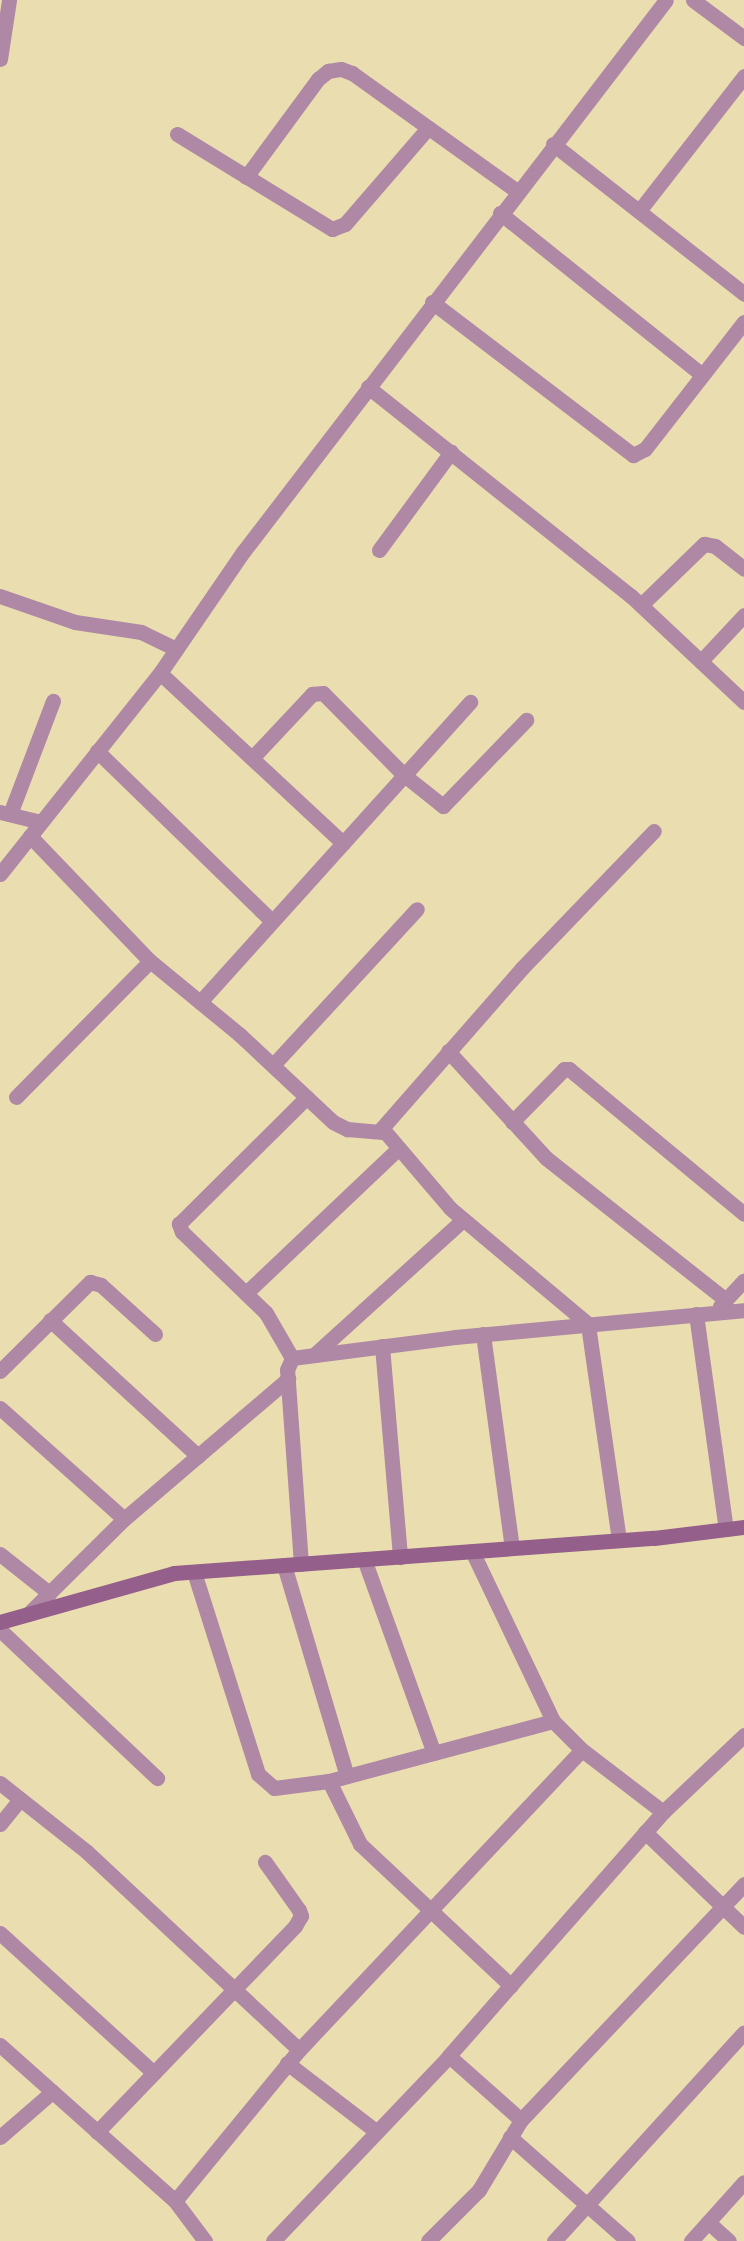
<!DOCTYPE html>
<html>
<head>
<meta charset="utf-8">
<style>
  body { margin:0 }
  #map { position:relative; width:744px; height:2241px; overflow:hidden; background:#eaddb0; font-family:"Asap Condensed",sans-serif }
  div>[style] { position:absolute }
  .minor>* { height:15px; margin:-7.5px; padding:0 7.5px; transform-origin:7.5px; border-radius:7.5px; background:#ae88a5 }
  .secondary>* { height:15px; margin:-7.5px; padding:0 7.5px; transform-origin:7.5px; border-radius:7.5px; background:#945f8a }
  span { translate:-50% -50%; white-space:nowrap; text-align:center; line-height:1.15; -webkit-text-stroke:4.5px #eaddb0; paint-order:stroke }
</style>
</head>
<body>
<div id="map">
  <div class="minor">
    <div style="left:693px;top:0;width:64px;rotate:36.7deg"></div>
    <div style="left:0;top:59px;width:60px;rotate:-81.3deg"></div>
    <div style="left:177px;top:134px;width:182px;rotate:31.5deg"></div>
    <div style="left:332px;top:229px;width:14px;rotate:-21deg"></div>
    <div style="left:345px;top:224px;width:127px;rotate:-49.2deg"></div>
    <div style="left:553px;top:144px;width:243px;rotate:38.1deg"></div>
    <div style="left:246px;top:177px;width:122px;rotate:-53.7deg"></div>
    <div style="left:318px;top:79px;width:13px;rotate:-39deg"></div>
    <div style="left:328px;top:71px;width:13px;rotate:-9deg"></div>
    <div style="left:341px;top:69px;width:12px;rotate:20deg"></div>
    <div style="left:352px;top:73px;width:203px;rotate:35.6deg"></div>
    <div style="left:639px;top:211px;width:171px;rotate:-52.1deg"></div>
    <div style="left:500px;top:213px;width:259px;rotate:38.7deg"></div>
    <div style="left:432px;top:302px;width:253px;rotate:37.3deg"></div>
    <div style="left:633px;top:455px;width:13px;rotate:-27deg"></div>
    <div style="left:645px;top:449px;width:161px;rotate:-52.1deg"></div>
    <div style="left:368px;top:387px;width:336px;rotate:38.5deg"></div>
    <div style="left:631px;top:596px;width:155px;rotate:43.2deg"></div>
    <div style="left:379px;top:550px;width:122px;rotate:-53.7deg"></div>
    <div style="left:0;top:596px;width:79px;rotate:19.1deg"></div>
    <div style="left:75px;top:622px;width:67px;rotate:8.6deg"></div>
    <div style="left:141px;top:632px;width:39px;rotate:26deg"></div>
    <div style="left:641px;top:605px;width:88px;rotate:-44.1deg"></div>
    <div style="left:704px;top:544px;width:11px;rotate:10deg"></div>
    <div style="left:715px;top:546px;width:37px;rotate:38deg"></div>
    <div style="left:701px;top:661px;width:63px;rotate:-46.9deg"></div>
    <div style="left:160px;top:673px;width:250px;rotate:42.9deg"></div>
    <div style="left:97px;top:751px;width:244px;rotate:44.2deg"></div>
    <div style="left:252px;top:758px;width:88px;rotate:-46.8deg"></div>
    <div style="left:312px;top:694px;width:11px;rotate:-5deg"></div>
    <div style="left:323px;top:693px;width:115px;rotate:45.4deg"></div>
    <div style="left:404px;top:775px;width:50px;rotate:38.5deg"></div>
    <div style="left:443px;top:806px;width:120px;rotate:-46deg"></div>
    <div style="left:0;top:812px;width:42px;rotate:13.7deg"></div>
    <div style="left:10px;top:814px;width:121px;rotate:-69.2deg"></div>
    <div style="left:30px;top:836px;width:173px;rotate:46.2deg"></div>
    <div style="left:150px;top:961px;width:117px;rotate:39.4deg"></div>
    <div style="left:240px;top:1035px;width:127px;rotate:43.1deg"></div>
    <div style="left:333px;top:1122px;width:16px;rotate:27deg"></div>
    <div style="left:347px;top:1129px;width:36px;rotate:5deg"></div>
    <div style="left:0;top:874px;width:257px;rotate:-51.5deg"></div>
    <div style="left:160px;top:673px;width:147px;rotate:-55.6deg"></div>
    <div style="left:243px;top:552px;width:695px;rotate:-52.54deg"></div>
    <div style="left:200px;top:1002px;width:404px;rotate:-48deg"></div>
    <div style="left:448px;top:1051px;width:145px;rotate:47.5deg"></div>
    <div style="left:546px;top:1158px;width:229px;rotate:38.3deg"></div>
    <div style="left:273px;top:1065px;width:212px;rotate:-47.3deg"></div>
    <div style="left:16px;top:1097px;width:191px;rotate:-45.4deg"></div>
    <div style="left:512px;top:1122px;width:74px;rotate:-45.5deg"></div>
    <div style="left:564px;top:1069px;width:5px"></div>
    <div style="left:569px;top:1069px;width:227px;rotate:39.6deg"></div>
    <div style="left:246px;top:1293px;width:209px;rotate:-43.5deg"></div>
    <div style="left:720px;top:1306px;width:35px;rotate:-47deg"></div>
    <div style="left:696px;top:1314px;width:217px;rotate:82.1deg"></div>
    <div style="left:50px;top:1320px;width:201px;rotate:42.6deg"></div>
    <div style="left:483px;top:1334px;width:216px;rotate:82.3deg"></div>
    <div style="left:382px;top:1346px;width:212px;rotate:85.1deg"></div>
    <div style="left:315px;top:1354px;width:200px;rotate:-42.2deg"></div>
    <div style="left:292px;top:1358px;width:52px;rotate:-120deg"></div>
    <div style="left:266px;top:1313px;width:117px;rotate:-136deg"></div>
    <div style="left:182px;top:1232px;width:9px;rotate:-111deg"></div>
    <div style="left:179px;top:1224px;width:180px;rotate:-44.8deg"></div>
    <div style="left:0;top:1371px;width:127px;rotate:-44.7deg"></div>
    <div style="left:90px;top:1282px;width:11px;rotate:15deg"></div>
    <div style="left:101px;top:1285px;width:73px;rotate:42.2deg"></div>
    <div style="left:0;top:1408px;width:166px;rotate:41.8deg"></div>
    <div style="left:619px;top:1540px;width:218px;rotate:-98.2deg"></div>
    <div style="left:588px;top:1324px;width:180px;rotate:-140deg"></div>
    <div style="left:450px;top:1208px;width:105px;rotate:-130.4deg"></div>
    <div style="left:382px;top:1128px;width:213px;rotate:-48.8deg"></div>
    <div style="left:522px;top:968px;width:190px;rotate:-46.1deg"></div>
    <div style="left:472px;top:1551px;width:188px;rotate:64.5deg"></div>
    <div style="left:553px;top:1721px;width:41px;rotate:45deg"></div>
    <div style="left:0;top:1554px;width:63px;rotate:38.5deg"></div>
    <div style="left:364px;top:1559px;width:206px;rotate:70.2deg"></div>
    <div style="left:301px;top:1564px;width:195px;rotate:-94.1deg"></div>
    <div style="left:287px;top:1370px;width:13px;rotate:-67deg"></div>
    <div style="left:292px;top:1358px;width:164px;rotate:-7.3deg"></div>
    <div style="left:455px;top:1337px;width:290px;rotate:-5.3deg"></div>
    <div style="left:284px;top:1565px;width:220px;rotate:73.4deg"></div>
    <div style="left:194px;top:1572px;width:212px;rotate:72.4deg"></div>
    <div style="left:258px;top:1774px;width:21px;rotate:41deg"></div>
    <div style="left:274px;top:1788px;width:55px;rotate:-7.3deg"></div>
    <div style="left:329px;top:1781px;width:232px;rotate:-15deg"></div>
    <div style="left:28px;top:1614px;width:135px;rotate:-44.7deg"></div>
    <div style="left:124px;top:1519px;width:216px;rotate:-40.5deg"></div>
    <div style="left:0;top:1630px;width:216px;rotate:43.3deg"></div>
    <div style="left:329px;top:1781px;width:70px;rotate:63.8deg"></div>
    <div style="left:360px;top:1844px;width:207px;rotate:43.2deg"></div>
    <div style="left:0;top:1783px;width:111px;rotate:38.4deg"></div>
    <div style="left:87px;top:1852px;width:290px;rotate:43deg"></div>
    <div style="left:299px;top:2050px;width:195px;rotate:129.4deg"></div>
    <div style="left:175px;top:2201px;width:50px;rotate:53.1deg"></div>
    <div style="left:663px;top:1812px;width:112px;rotate:-43.5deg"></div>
    <div style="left:0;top:1824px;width:32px;rotate:-51deg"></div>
    <div style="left:645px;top:1832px;width:137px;rotate:43.8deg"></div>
    <div style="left:0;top:1933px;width:208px;rotate:42.3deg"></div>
    <div style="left:0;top:2045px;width:234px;rotate:41.7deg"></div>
    <div style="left:299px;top:2050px;width:412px;rotate:-46.7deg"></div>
    <div style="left:582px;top:1750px;width:102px;rotate:37.4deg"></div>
    <div style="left:663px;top:1812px;width:325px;rotate:131.3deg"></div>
    <div style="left:287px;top:2063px;width:113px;rotate:37.5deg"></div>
    <div style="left:521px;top:2120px;width:325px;rotate:-46.6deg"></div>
    <div style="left:97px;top:2132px;width:286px;rotate:-46.1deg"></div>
    <div style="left:295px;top:1926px;width:12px;rotate:-59deg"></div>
    <div style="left:301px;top:1916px;width:6px;rotate:-108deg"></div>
    <div style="left:299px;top:1910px;width:59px;rotate:-125.3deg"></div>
    <div style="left:0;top:2137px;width:69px;rotate:-40.9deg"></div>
    <div style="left:510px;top:2137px;width:157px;rotate:41.4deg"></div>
    <div style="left:708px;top:2222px;width:28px;rotate:42deg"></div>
    <div style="left:273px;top:2241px;width:255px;rotate:-46.4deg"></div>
    <div style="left:449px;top:2056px;width:96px;rotate:41.6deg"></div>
    <div style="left:521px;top:2120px;width:82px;rotate:121deg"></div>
    <div style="left:479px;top:2190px;width:72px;rotate:135deg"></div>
    <div style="left:554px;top:2241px;width:282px;rotate:-47.7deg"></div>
    <div style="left:691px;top:2241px;width:79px;rotate:-48.1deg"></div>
  </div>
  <div class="secondary">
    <div style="left:0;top:1622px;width:181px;rotate:-15.7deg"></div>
    <div style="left:174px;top:1573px;width:481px;rotate:-4.2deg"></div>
    <div style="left:654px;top:1538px;width:91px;rotate:-7deg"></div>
  </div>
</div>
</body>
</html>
